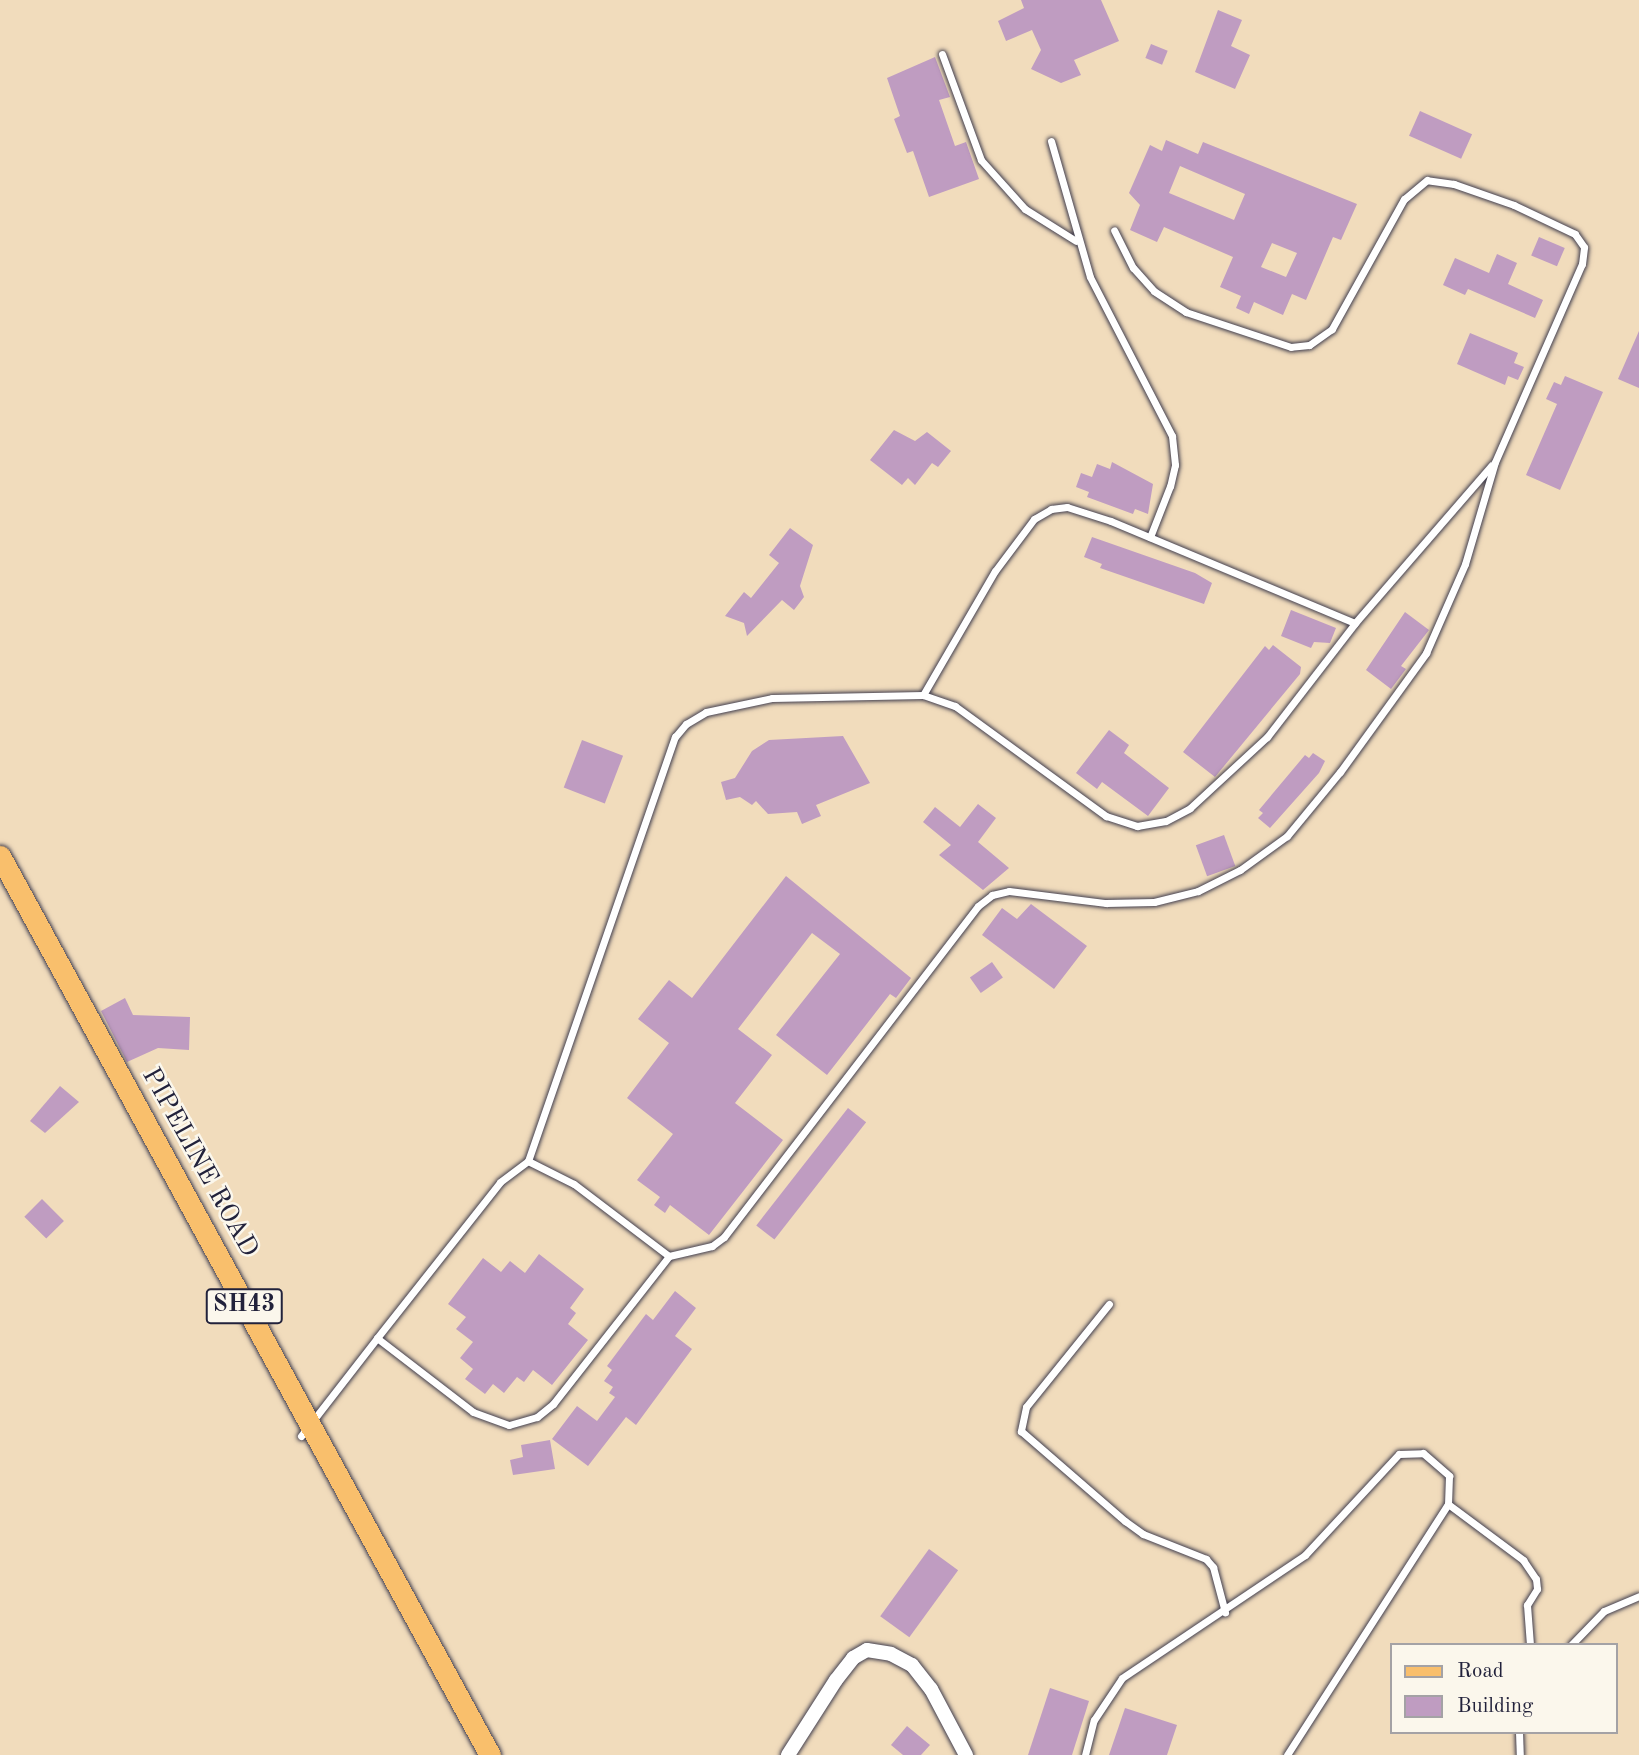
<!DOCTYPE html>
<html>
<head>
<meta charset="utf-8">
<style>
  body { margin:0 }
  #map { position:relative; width:1639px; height:1755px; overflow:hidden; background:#f1dcbc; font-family:"Old Standard TT",serif }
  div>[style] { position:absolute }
  .building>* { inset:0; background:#bf9cc1; transform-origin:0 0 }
  .roads { filter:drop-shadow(0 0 2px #413e4e) drop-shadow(0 0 2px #413e4e) }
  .service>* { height:7px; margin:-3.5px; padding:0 3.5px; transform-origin:3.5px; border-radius:3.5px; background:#fff }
  .minor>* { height:14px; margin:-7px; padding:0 7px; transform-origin:7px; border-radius:7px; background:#fff }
  .primary>* { height:21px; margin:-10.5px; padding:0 10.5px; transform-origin:10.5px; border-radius:10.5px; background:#f9bf6c }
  span { translate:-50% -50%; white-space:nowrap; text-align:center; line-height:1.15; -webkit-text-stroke:5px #fbf7ec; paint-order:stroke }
  .shield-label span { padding:2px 5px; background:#fbf7ec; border:2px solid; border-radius:5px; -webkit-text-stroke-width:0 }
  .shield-label { font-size:24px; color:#22223b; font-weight:700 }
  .street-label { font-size:26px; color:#22223b }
  .legend { position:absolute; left:1390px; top:1643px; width:228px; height:91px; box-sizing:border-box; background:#fbf7ec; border:2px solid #a4a2a5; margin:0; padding:9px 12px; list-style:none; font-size:21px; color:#22223b }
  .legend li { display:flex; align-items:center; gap:14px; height:35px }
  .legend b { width:35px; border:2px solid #a4a2a5 }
</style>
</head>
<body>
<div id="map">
  <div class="building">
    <div style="clip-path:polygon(1021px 0,1101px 0,1119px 41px,1074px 60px,1081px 75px,1061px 83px,1031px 69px,1041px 50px,1032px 30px,1006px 41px,998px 21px,1024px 8px)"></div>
    <div style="clip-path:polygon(1218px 10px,1242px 20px,1231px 46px,1250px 55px,1235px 89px,1195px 72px)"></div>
    <div style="left:1151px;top:44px;width:18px;height:15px;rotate:22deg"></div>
    <div style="clip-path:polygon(935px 57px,950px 97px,939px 100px,955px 146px,966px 142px,979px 179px,929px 197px,913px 151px,907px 153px,894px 119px,900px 116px,887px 78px)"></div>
    <div style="left:1420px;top:111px;width:57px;height:27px;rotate:24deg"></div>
    <div style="clip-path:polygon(evenodd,1166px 140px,1198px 154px,1203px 142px,1357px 204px,1341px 240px,1333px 237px,1306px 300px,1292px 294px,1283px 315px,1254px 302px,1249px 314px,1236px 308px,1241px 296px,1220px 287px,1233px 257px,1164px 227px,1157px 242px,1130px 230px,1140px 205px,1129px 193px,1150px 145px,1162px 151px,1166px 140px,1180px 166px,1245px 194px,1234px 220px,1169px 193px,1180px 166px,1166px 140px,1272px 243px,1297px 253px,1286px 277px,1261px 267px,1272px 243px)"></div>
    <div style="left:1539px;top:237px;width:28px;height:20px;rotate:23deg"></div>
    <div style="clip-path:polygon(1497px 254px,1517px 263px,1508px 284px,1543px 300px,1535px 318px,1468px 289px,1465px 295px,1443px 285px,1455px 258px,1489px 273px)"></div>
    <div style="clip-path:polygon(1639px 331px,1639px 388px,1618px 379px)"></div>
    <div style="clip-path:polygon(1470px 333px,1518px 353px,1514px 363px,1524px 367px,1518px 380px,1508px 376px,1505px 385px,1457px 364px)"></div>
    <div style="clip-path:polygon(1565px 376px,1603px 392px,1560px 490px,1526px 475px,1557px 404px,1546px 399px,1554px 382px,1561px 385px)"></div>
    <div style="clip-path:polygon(894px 430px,915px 441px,927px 432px,951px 451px,938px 467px,932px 463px,915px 485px,908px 478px,902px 485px,870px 460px)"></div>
    <div style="clip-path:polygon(1112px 462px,1153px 484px,1148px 514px,1135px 509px,1133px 514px,1087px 497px,1089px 492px,1076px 487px,1081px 473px,1092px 477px,1097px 464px,1110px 469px)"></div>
    <div style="clip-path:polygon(790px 528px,813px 545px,800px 586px,804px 597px,794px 610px,782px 600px,747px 636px,744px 623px,725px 616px,744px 592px,751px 598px,779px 563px,769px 555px)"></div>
    <div style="clip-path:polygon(1092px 537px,1195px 573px,1212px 583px,1204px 604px,1100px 568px,1102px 564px,1084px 557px)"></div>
    <div style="clip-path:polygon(1291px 610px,1336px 628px,1330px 643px,1314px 642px,1311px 648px,1281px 636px)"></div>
    <div style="clip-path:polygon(1405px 612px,1429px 630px,1401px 666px,1406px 669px,1391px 689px,1366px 670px)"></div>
    <div style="clip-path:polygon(1273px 645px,1301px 667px,1300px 674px,1215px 777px,1183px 752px,1265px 646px,1269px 650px)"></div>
    <div style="clip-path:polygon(1109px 730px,1129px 745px,1124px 753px,1169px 788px,1148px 816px,1102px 782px,1097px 789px,1076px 773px)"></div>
    <div style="clip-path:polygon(843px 736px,870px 783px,816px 805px,821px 816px,802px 824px,797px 812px,768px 814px,756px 801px,752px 805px,740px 797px,726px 800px,721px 782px,735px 778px,752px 751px,769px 740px)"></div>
    <div style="left:582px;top:740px;width:44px;height:51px;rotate:21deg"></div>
    <div style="clip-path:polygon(1313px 753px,1325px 761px,1319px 773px,1270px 828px,1258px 818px,1263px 813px,1259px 810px,1305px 755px,1309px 758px)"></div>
    <div style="clip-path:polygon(978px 804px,996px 818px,978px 842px,1009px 868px,983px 890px,939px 855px,951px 845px,923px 822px,935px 807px,960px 827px)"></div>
    <div style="left:1224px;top:835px;width:33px;height:30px;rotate:70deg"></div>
    <div style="clip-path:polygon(786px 876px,911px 978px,896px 998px,890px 994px,827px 1075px,776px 1035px,840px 954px,812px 933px,738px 1029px,772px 1055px,735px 1103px,783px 1140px,709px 1235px,670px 1205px,665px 1213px,654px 1205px,660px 1197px,637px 1180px,673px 1134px,627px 1098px,669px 1043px,638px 1019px,669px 980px,692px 998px)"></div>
    <div style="clip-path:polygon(1031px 904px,1087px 946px,1054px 989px,982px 935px,1002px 908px,1017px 919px)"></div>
    <div style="left:992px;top:962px;width:19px;height:27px;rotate:55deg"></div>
    <div style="clip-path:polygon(125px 998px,133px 1015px,190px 1017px,189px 1050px,158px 1048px,127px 1062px,101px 1011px)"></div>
    <div style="clip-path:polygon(60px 1086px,79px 1102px,45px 1133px,30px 1121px)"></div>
    <div style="left:848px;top:1108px;width:23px;height:149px;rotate:38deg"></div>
    <div style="left:42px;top:1199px;width:31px;height:25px;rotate:45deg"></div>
    <div style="clip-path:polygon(539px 1254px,584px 1289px,570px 1308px,576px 1313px,568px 1324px,588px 1340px,552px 1385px,533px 1370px,524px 1382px,517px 1377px,504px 1393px,493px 1384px,485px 1394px,465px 1379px,473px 1369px,460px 1358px,473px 1342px,456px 1329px,466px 1317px,448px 1304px,483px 1258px,501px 1272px,510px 1261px,525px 1273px)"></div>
    <div style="clip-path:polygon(675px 1291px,696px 1308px,675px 1336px,692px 1349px,636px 1425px,626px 1417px,588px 1466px,552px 1439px,577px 1406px,597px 1421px,615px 1397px,609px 1393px,613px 1387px,604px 1381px,612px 1370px,607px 1366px,646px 1314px,653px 1320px)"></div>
    <div style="clip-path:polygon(550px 1440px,555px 1469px,513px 1475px,510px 1460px,523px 1457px,521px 1445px)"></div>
    <div style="left:929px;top:1549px;width:36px;height:83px;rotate:36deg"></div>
    <div style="clip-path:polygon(1050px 1688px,1089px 1701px,1072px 1755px,1028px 1755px)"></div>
    <div style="clip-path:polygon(1125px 1708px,1177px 1725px,1167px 1755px,1109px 1755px)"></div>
    <div style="clip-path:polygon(907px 1726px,930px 1745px,921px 1755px,903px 1755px,891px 1745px)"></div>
  </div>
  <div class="roads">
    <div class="service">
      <div style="left:942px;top:54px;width:113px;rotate:69.8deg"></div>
      <div style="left:981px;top:160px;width:66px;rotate:48.1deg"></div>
      <div style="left:1025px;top:209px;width:60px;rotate:32.1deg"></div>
      <div style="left:1051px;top:141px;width:141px;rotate:74deg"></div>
      <div style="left:1090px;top:277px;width:179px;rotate:62.7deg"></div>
      <div style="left:1172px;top:436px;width:29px;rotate:84deg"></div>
      <div style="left:1175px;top:465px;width:22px;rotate:103deg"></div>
      <div style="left:1170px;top:486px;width:55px;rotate:111.4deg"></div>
      <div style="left:923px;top:695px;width:143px;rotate:-59.9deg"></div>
      <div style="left:995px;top:571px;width:65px;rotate:-53.1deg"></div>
      <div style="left:1034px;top:519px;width:20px;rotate:-30deg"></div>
      <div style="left:1051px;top:509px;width:16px;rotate:-7deg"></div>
      <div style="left:1067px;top:507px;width:46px;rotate:17.7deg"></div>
      <div style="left:1111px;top:521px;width:264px;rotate:22.7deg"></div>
      <div style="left:528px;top:1161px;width:449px;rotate:-70.9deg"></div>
      <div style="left:675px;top:737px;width:17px;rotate:-50deg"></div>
      <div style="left:686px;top:724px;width:23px;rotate:-31deg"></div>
      <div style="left:706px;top:712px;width:67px;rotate:-12deg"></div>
      <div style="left:772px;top:698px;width:151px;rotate:-1.1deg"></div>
      <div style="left:923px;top:695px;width:34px;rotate:19deg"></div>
      <div style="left:955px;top:706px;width:187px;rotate:36.1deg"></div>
      <div style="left:1106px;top:816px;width:33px;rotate:18deg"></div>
      <div style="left:1137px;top:826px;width:29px;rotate:-10deg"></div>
      <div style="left:1166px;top:821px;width:27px;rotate:-28deg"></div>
      <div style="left:1190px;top:808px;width:105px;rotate:-42.7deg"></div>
      <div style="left:1267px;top:737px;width:144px;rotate:-52.3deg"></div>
      <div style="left:1355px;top:623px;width:209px;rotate:-49.1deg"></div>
      <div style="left:1109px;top:1304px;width:132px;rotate:128.9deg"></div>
      <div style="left:1026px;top:1407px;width:25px;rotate:102deg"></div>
      <div style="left:1021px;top:1431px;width:138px;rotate:40.9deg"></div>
      <div style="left:1125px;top:1521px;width:22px;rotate:36deg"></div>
      <div style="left:1143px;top:1534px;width:68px;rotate:21.6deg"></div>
      <div style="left:1206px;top:1559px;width:11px;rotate:49deg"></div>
      <div style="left:1213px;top:1567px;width:47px;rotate:75.1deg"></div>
      <div style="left:377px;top:1338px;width:199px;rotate:-51.7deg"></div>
      <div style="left:500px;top:1182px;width:35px;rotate:-37deg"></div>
      <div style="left:528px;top:1161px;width:51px;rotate:26.6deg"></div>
      <div style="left:574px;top:1184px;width:119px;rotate:37.2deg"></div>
      <div style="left:301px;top:1436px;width:124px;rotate:-52.2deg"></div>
      <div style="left:377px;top:1338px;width:121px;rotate:37.6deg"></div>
      <div style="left:473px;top:1412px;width:38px;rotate:20deg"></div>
      <div style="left:509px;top:1425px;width:29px;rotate:-16deg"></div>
      <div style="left:537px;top:1417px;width:21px;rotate:-39deg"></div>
      <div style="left:553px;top:1404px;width:188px;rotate:-51.9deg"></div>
      <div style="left:669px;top:1256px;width:44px;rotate:-13.1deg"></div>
      <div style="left:712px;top:1246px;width:15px;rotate:-37deg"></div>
      <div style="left:724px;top:1237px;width:417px;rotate:-52.5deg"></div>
      <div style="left:978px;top:906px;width:18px;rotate:-38deg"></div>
      <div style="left:992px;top:895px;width:17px;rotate:-13deg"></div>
      <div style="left:1009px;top:891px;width:98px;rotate:7.1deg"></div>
      <div style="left:1106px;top:903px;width:48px;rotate:-1.2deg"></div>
      <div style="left:1154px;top:902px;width:45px;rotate:-14deg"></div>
      <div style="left:1198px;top:891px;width:47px;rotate:-26.6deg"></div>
      <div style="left:1240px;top:870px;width:58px;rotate:-35.9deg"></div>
      <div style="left:1287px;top:836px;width:83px;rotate:-50.4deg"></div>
      <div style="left:1340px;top:772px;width:147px;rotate:-54.1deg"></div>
      <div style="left:1426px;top:653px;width:97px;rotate:-66.3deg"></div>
      <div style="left:1465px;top:564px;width:106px;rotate:-73.6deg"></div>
      <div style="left:1495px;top:462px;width:216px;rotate:-66.3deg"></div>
      <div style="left:1582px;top:264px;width:17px;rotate:-83deg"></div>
      <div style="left:1584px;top:247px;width:16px;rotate:-125deg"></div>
      <div style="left:1575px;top:234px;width:68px;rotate:-154.6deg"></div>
      <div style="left:1514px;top:205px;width:64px;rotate:-160.7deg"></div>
      <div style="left:1454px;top:184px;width:27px;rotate:-172deg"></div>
      <div style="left:1427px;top:180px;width:30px;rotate:140deg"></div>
      <div style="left:1404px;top:199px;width:149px;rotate:119deg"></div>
      <div style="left:1332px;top:329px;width:28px;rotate:145deg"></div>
      <div style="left:1309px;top:345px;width:18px;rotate:174deg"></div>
      <div style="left:1291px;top:347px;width:111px;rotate:-161.6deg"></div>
      <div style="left:1186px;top:312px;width:38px;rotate:-147deg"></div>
      <div style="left:1154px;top:291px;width:31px;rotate:-132deg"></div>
      <div style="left:1133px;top:268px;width:42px;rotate:-116.6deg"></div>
      <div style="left:1448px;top:1504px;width:94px;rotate:36.7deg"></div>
      <div style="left:1523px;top:1560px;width:23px;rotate:56deg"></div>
      <div style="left:1536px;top:1579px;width:10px;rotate:84deg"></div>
      <div style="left:1537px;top:1589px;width:19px;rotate:122deg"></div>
      <div style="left:1527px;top:1605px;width:40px;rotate:85.7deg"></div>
      <div style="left:1571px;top:1645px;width:47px;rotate:-45.9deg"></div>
      <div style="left:1604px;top:1611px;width:38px;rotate:-23deg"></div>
      <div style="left:1519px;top:1732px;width:23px;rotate:88deg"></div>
      <div style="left:1085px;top:1755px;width:36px;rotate:-76deg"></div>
      <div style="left:1094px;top:1720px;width:50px;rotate:-56.3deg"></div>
      <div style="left:1122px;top:1678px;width:220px;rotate:-33.9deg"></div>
      <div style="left:1305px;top:1555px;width:138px;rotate:-47.1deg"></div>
      <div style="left:1399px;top:1454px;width:24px;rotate:-2deg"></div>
      <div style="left:1423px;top:1453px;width:35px;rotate:41deg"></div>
      <div style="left:1449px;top:1476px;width:28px;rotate:92deg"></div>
      <div style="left:1448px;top:1504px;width:298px;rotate:122.7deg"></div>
    </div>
    <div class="minor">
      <div style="left:788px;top:1755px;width:89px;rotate:-57.4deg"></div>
      <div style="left:836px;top:1680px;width:28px;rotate:-52deg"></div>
      <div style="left:853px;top:1658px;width:16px;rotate:-30deg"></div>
      <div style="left:867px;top:1650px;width:24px;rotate:9deg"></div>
      <div style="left:891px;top:1654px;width:24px;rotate:28deg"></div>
      <div style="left:912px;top:1665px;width:31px;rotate:52deg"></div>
      <div style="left:931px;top:1689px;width:75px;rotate:62.1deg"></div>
    </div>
    <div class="primary">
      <div style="left:0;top:856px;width:1024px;rotate:61.41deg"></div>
    </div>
  </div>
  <div class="shield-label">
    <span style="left:244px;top:1306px">SH43</span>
  </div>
  <div class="street-label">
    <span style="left:199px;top:1163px;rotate:61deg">PIPELINE ROAD</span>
  </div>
  <ul class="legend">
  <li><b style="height:9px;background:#f9bf6c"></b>Road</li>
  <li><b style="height:19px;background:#bf9cc1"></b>Building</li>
  </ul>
</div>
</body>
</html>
